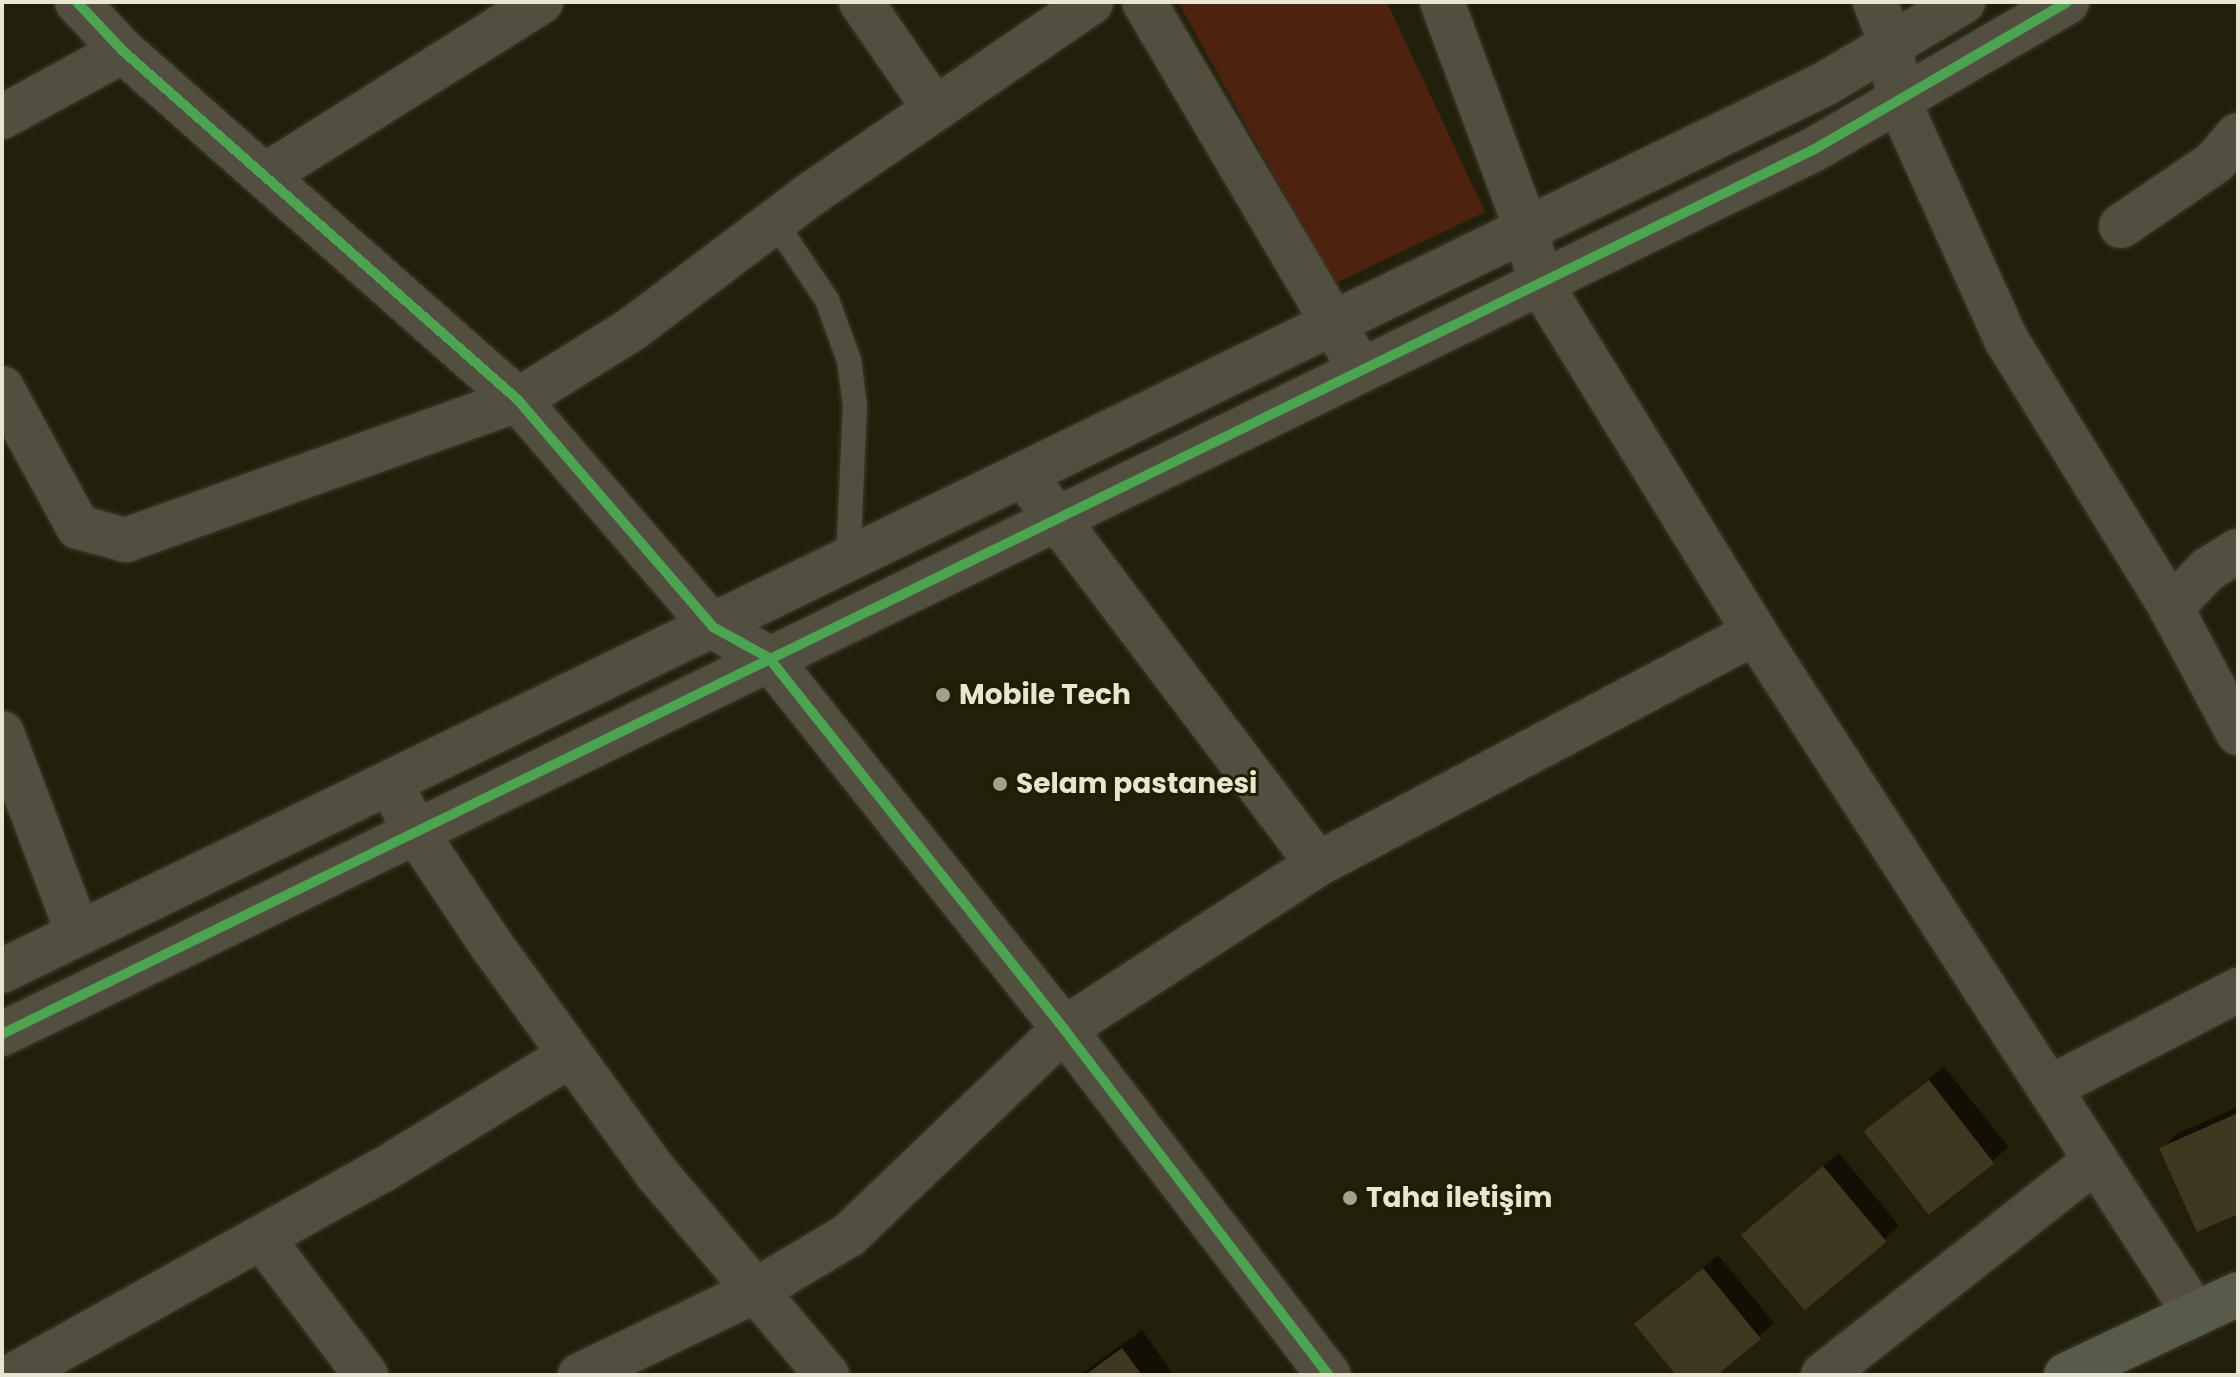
<!DOCTYPE html>
<html>
<head>
<meta charset="utf-8">
<style>
  body { margin:0 }
  #map { position:relative; width:2240px; height:1377px; overflow:hidden; background:#221f0a; font-family:Poppins,sans-serif }
  div>[style] { position:absolute }
  .green>* { inset:0; background:#4d220e }
  .shadow>* { inset:0; background:#0007; transform-origin:0 0 }
  .building>* { inset:0; background:#3f3820; transform-origin:0 0 }
  .roads { filter:drop-shadow(0 0 2px #3c3a2c) drop-shadow(0 0 2px #3c3a2c) }
  .service>* { height:24px; margin:-12px; padding:0 12px; transform-origin:12px; border-radius:12px; background:#524f40 }
  .minor>* { height:44px; margin:-22px; padding:0 22px; transform-origin:22px; border-radius:22px; background:#524f40 }
  .tertiary>* { height:44px; margin:-22px; padding:0 22px; transform-origin:22px; border-radius:22px; background:#524f40 }
  .secondary>* { height:44px; margin:-22px; padding:0 22px; transform-origin:22px; border-radius:22px; background:#585a4a }
  .cycleway>* { height:10px; margin:-5px; padding:0 5px; transform-origin:5px; border-radius:5px; background:#4ca352 }
  .dots>* { width:22px; height:22px; translate:-50% -50%; box-sizing:border-box; border:4px solid #211d00; border-radius:50% }
  span { translate:-50% -50%; white-space:nowrap; text-align:center; line-height:1.15; -webkit-text-stroke:6px #211d00; paint-order:stroke }
  .poi-label { font-size:28px; color:#e8e6d0; font-weight:700 }
  .left { translate:0 -50%; text-align:left }
  .frame { position:absolute; inset:0; border:4px solid #e8e6d0; pointer-events:none }
</style>
</head>
<body>
<div id="map">
  <div class="green">
    <div style="clip-path:polygon(1178px 2px,1387px 2px,1485px 212px,1334px 284px)"></div>
  </div>
  <div class="shadow">
    <div style="left:1944px;top:1067px;width:103px;height:101px;rotate:51deg"></div>
    <div style="clip-path:polygon(2238px 1107px,2238px 1212px,2162px 1149px,2176px 1134px)"></div>
    <div style="clip-path:polygon(1839px 1153px,1899px 1226px,1884px 1240px,1743px 1234px)"></div>
    <div style="clip-path:polygon(1718px 1255px,1774px 1323px,1714px 1375px,1678px 1375px,1637px 1324px)"></div>
    <div style="clip-path:polygon(1142px 1330px,1174px 1375px,1080px 1375px)"></div>
  </div>
  <div class="building">
    <div style="left:1929px;top:1080px;width:106px;height:83px;rotate:52deg"></div>
    <div style="clip-path:polygon(2238px 1113px,2238px 1214px,2197px 1232px,2159px 1148px)"></div>
    <div style="left:1823px;top:1166px;width:99px;height:107px;rotate:50deg"></div>
    <div style="clip-path:polygon(1703px 1268px,1761px 1339px,1717px 1375px,1676px 1375px,1634px 1324px)"></div>
    <div style="clip-path:polygon(1122px 1348px,1142px 1375px,1085px 1375px)"></div>
  </div>
  <div class="roads">
    <div class="service">
      <div style="left:775px;top:222px;width:94px;rotate:56.3deg"></div>
      <div style="left:827px;top:300px;width:64px;rotate:69.9deg"></div>
      <div style="left:849px;top:360px;width:46px;rotate:82.6deg"></div>
      <div style="left:855px;top:406px;width:155px;rotate:92.6deg"></div>
    </div>
    <div class="minor">
      <div style="left:861px;top:2px;width:130px;rotate:55.3deg"></div>
      <div style="left:1144px;top:2px;width:427px;rotate:59.5deg"></div>
      <div style="left:1442px;top:2px;width:241px;rotate:69.6deg"></div>
      <div style="left:1526px;top:228px;width:57px;rotate:75.7deg"></div>
      <div style="left:1540px;top:283px;width:411px;rotate:58.4deg"></div>
      <div style="left:1755px;top:633px;width:811px;rotate:57.13deg"></div>
      <div style="left:1875px;top:2px;width:44px;rotate:68.7deg"></div>
      <div style="left:1891px;top:43px;width:57px;rotate:83deg"></div>
      <div style="left:1898px;top:100px;width:265px;rotate:65.7deg"></div>
      <div style="left:2007px;top:341px;width:313px;rotate:58.4deg"></div>
      <div style="left:2171px;top:608px;width:142px;rotate:61.8deg"></div>
      <div style="left:2px;top:117px;width:138px;rotate:-28.6deg"></div>
      <div style="left:266px;top:175px;width:325px;rotate:-32.2deg"></div>
      <div style="left:2121px;top:226px;width:114px;rotate:-34.2deg"></div>
      <div style="left:2215px;top:162px;width:35px;rotate:-50deg"></div>
      <div style="left:2px;top:388px;width:158px;rotate:61.3deg"></div>
      <div style="left:78px;top:527px;width:50px;rotate:15.2deg"></div>
      <div style="left:126px;top:540px;width:416px;rotate:-19.7deg"></div>
      <div style="left:518px;top:400px;width:134px;rotate:-31.9deg"></div>
      <div style="left:632px;top:329px;width:228px;rotate:-37deg"></div>
      <div style="left:814px;top:192px;width:336px;rotate:-34.4deg"></div>
      <div style="left:1023px;top:474px;width:489px;rotate:52.9deg"></div>
      <div style="left:2171px;top:608px;width:52px;rotate:-46.5deg"></div>
      <div style="left:2207px;top:570px;width:36px;rotate:-32deg"></div>
      <div style="left:2px;top:733px;width:214px;rotate:69.2deg"></div>
      <div style="left:391px;top:784px;width:53px;rotate:62.9deg"></div>
      <div style="left:415px;top:831px;width:138px;rotate:56.2deg"></div>
      <div style="left:492px;top:946px;width:283px;rotate:54.1deg"></div>
      <div style="left:658px;top:1175px;width:262px;rotate:49.8deg"></div>
      <div style="left:2049px;top:1088px;width:213px;rotate:-27.4deg"></div>
      <div style="left:262px;top:1238px;width:172px;rotate:52.8deg"></div>
      <div style="left:14px;top:1375px;width:422px;rotate:-29.1deg"></div>
      <div style="left:383px;top:1170px;width:220px;rotate:-31.5deg"></div>
      <div style="left:580px;top:1375px;width:194px;rotate:-25.6deg"></div>
      <div style="left:755px;top:1291px;width:109px;rotate:-30.8deg"></div>
      <div style="left:849px;top:1235px;width:298px;rotate:-43.8deg"></div>
      <div style="left:1064px;top:1029px;width:303px;rotate:-33deg"></div>
      <div style="left:1318px;top:864px;width:494px;rotate:-27.9deg"></div>
      <div style="left:1823px;top:1375px;width:347px;rotate:-38.2deg"></div>
    </div>
    <div class="tertiary">
      <div style="left:77px;top:2px;width:67px;rotate:46.8deg"></div>
      <div style="left:123px;top:51px;width:527px;rotate:41.46deg"></div>
      <div style="left:518px;top:400px;width:299px;rotate:49.3deg"></div>
      <div style="left:713px;top:627px;width:64px;rotate:29deg"></div>
      <div style="left:769px;top:658px;width:474px;rotate:51.5deg"></div>
      <div style="left:1064px;top:1029px;width:436px;rotate:52.6deg"></div>
      <div style="left:2px;top:971px;width:2025px;rotate:-25.95deg"></div>
      <div style="left:1823px;top:85px;width:163px;rotate:-30.7deg"></div>
      <div style="left:2px;top:1034px;width:2015px;rotate:-26.02deg"></div>
      <div style="left:1813px;top:150px;width:294px;rotate:-30.2deg"></div>
    </div>
    <div class="secondary">
      <div style="left:2066px;top:1375px;width:190px;rotate:-25.2deg"></div>
    </div>
  </div>
  <div class="cycleway">
    <div style="left:77px;top:2px;width:67px;rotate:46.8deg"></div>
    <div style="left:123px;top:51px;width:527px;rotate:41.46deg"></div>
    <div style="left:518px;top:400px;width:299px;rotate:49.3deg"></div>
    <div style="left:713px;top:627px;width:64px;rotate:29deg"></div>
    <div style="left:769px;top:658px;width:474px;rotate:51.5deg"></div>
    <div style="left:1064px;top:1029px;width:436px;rotate:52.6deg"></div>
    <div style="left:2px;top:1034px;width:2015px;rotate:-26.02deg"></div>
    <div style="left:1813px;top:150px;width:294px;rotate:-30.2deg"></div>
  </div>
  <div class="dots">
    <div style="left:943px;top:695px;background:#a3a08b"></div>
    <div style="left:1000px;top:784px;background:#a3a08b"></div>
    <div style="left:1350px;top:1198px;background:#a3a08b"></div>
  </div>
  <div class="poi-label">
    <span class="left" style="left:959px;top:695px">Mobile Tech</span>
    <span class="left" style="left:1016px;top:784px">Selam pastanesi</span>
    <span class="left" style="left:1366px;top:1198px">Taha iletişim</span>
  </div>
  <div class="frame"></div>
</div>
</body>
</html>
